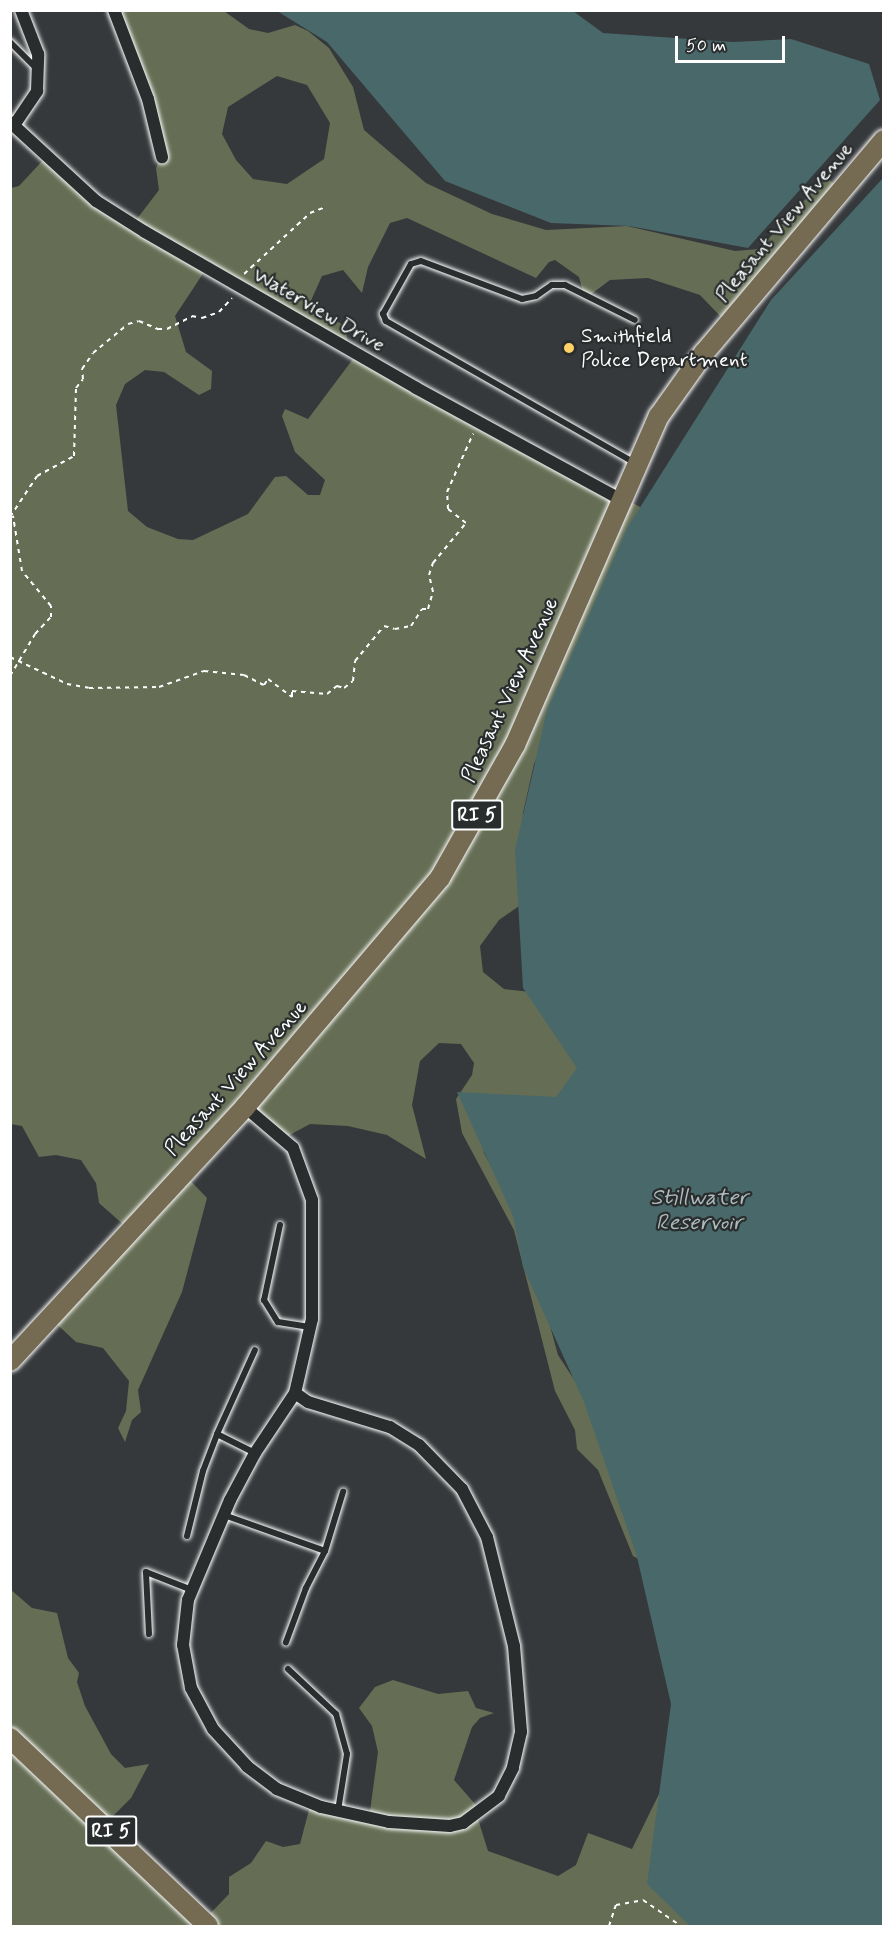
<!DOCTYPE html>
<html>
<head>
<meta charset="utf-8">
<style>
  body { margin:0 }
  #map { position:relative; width:894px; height:1937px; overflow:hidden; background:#36393c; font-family:Mynerve,sans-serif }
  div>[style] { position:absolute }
  .green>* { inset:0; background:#656e54 }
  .water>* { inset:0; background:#49686a }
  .path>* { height:2px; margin-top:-1px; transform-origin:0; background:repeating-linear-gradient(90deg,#fff 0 4.5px,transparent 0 9px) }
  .roads { filter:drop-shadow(0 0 2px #fff) drop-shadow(0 0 2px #fff) }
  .lane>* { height:6px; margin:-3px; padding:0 3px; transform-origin:3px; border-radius:3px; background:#2a2d2e }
  .street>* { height:12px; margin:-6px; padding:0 6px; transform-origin:6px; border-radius:6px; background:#2a2d2e }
  .primary>* { height:20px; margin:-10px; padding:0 10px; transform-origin:10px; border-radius:10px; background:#756b52 }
  .dots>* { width:16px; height:16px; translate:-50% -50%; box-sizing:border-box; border:3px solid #2a2d2e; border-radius:50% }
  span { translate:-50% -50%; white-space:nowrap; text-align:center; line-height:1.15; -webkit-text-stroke:4.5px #2a2d2e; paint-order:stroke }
  .shield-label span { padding:2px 4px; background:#2a2d2e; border:2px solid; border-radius:4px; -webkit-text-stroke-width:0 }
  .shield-label { font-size:20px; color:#fff; font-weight:700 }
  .street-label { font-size:21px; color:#fff }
  .poi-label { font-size:21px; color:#fff }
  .left { translate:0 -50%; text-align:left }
  .water-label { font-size:22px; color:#adbbbc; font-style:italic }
  .frame { position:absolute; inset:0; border:12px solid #fff; pointer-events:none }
  .scale { position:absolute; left:675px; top:36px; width:110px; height:27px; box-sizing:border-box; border:3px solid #fff; border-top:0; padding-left:8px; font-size:18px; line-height:21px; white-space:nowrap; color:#fff; -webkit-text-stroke:4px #2a2d2e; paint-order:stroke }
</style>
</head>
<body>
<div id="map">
  <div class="green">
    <div style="clip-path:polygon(evenodd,113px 11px,224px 11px,249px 29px,268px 33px,295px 25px,308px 31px,329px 48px,353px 87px,364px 130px,426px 183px,492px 214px,546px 230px,627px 226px,735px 251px,759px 249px,826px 177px,839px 188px,722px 318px,700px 295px,648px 278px,610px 280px,590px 295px,583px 292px,579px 277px,555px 260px,549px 262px,536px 278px,407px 218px,390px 223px,368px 267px,362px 293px,343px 270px,322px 276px,309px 305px,345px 326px,349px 349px,206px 269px,175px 316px,186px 352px,212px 371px,211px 389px,199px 395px,164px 372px,145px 370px,125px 384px,116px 405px,128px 511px,147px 527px,178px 539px,193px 540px,248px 514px,275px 477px,286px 476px,308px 495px,320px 495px,325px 480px,295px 452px,282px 416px,285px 409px,308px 419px,356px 355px,642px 508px,534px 764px,523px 813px,519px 906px,499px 920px,480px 946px,483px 972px,504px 989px,539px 993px,590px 1064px,561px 1097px,480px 1120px,484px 1153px,522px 1224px,558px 1355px,575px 1381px,598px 1402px,646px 1563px,633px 1556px,598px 1470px,577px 1449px,575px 1430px,555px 1391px,514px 1230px,462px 1133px,456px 1099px,472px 1075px,474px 1063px,461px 1044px,439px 1043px,420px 1061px,412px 1105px,426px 1159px,387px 1135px,348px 1126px,310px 1124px,284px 1138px,245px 1100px,184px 1174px,207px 1198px,182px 1292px,138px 1390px,141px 1412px,132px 1420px,125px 1442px,118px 1428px,126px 1411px,129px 1381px,103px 1348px,76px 1342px,47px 1315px,125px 1226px,99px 1203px,96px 1183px,81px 1160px,56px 1155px,39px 1157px,22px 1126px,11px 1124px,11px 188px,19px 186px,45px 158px,133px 224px,159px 190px,156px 168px,161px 157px,113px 11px,277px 76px,307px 85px,330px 123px,324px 159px,287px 184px,253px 179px,236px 160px,222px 134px,228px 107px,277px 76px)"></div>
    <div style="clip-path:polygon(10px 1589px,32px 1608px,57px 1613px,68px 1658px,79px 1673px,77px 1682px,85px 1706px,111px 1754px,125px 1768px,149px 1764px,131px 1798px,106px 1823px,204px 1920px,229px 1894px,229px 1877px,251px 1863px,266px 1841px,283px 1847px,300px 1844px,310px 1806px,369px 1819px,378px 1752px,372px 1726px,359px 1708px,375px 1687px,393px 1680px,438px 1694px,468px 1691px,476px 1708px,494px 1713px,480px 1718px,472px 1727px,454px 1780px,482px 1812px,478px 1819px,488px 1851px,558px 1876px,576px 1865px,588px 1833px,632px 1849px,660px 1792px,830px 1926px,11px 1926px)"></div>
  </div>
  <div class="water">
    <div style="clip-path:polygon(277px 11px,573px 11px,603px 33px,733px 42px,791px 39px,869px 64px,880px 100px,748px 248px,629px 226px,551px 223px,445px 181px,327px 42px)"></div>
    <div style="clip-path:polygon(883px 178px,883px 1926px,690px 1926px,647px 1884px,671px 1704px,637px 1557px,584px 1402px,523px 1267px,513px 1216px,457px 1092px,556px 1097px,577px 1068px,523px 988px,515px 850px,547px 710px,627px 528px,771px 300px)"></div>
  </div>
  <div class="path">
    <div style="left:244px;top:274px;width:90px;rotate:-42.7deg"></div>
    <div style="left:310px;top:213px;width:17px;rotate:-21deg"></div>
    <div style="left:10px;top:517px;width:49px;rotate:-56.6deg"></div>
    <div style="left:37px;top:476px;width:42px;rotate:-28.4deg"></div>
    <div style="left:74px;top:456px;width:68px;rotate:-88.3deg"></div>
    <div style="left:76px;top:388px;width:11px;rotate:-52deg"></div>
    <div style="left:83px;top:379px;width:10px;rotate:-96deg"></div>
    <div style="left:82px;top:369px;width:19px;rotate:-55deg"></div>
    <div style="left:93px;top:353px;width:45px;rotate:-39.6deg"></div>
    <div style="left:128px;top:324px;width:11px;rotate:-15deg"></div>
    <div style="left:139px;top:321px;width:21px;rotate:23deg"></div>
    <div style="left:158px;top:329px;width:9px"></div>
    <div style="left:167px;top:329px;width:28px;rotate:-27deg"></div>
    <div style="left:192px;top:316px;width:10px;rotate:11deg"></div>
    <div style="left:202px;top:318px;width:18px;rotate:-19deg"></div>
    <div style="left:219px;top:312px;width:19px;rotate:-47deg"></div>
    <div style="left:10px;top:657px;width:63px;rotate:25.3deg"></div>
    <div style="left:67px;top:684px;width:22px;rotate:10deg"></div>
    <div style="left:89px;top:688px;width:70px;rotate:-0.8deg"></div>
    <div style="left:159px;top:687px;width:48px;rotate:-19.6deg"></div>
    <div style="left:204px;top:671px;width:40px;rotate:5.7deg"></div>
    <div style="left:244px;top:675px;width:22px;rotate:27deg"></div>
    <div style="left:264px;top:685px;width:7px;rotate:-56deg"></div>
    <div style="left:268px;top:679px;width:30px;rotate:37deg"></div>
    <div style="left:292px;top:697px;width:6px;rotate:-90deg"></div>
    <div style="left:292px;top:691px;width:35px;rotate:5deg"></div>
    <div style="left:327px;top:694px;width:13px;rotate:-39deg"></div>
    <div style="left:337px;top:686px;width:7px;rotate:16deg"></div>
    <div style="left:344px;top:688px;width:11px;rotate:-38deg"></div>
    <div style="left:353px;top:681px;width:20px;rotate:-84deg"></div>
    <div style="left:355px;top:661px;width:45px;rotate:-50.4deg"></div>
    <div style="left:384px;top:626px;width:11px;rotate:15deg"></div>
    <div style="left:395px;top:629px;width:16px;rotate:-11deg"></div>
    <div style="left:411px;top:626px;width:20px;rotate:-57deg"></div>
    <div style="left:422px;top:609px;width:6px"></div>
    <div style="left:428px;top:609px;width:18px;rotate:-74deg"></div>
    <div style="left:433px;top:592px;width:17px;rotate:-103deg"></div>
    <div style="left:429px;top:575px;width:13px;rotate:-72deg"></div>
    <div style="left:433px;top:563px;width:52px;rotate:-50.5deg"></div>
    <div style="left:466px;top:523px;width:23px;rotate:-142deg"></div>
    <div style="left:448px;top:509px;width:17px;rotate:-93deg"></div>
    <div style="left:447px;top:492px;width:64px;rotate:-65.9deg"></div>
    <div style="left:10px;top:676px;width:49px;rotate:-59.2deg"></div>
    <div style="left:35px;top:634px;width:23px;rotate:-47deg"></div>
    <div style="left:51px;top:617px;width:11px;rotate:-90deg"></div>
    <div style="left:51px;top:606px;width:45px;rotate:-129.6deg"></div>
    <div style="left:22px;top:571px;width:56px;rotate:-99.3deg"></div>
    <div style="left:609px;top:1926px;width:22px;rotate:-72deg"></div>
    <div style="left:616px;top:1905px;width:27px;rotate:-10deg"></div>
    <div style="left:643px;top:1900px;width:46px;rotate:34.4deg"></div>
  </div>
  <div class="roads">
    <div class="lane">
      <div style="left:10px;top:42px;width:38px;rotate:45deg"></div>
      <div style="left:635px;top:463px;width:287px;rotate:-150.3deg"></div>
      <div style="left:386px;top:321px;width:8px;rotate:-113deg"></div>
      <div style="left:383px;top:314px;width:57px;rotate:-60.8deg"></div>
      <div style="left:411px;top:264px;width:10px;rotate:-17deg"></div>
      <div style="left:421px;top:261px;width:108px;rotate:20.6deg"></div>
      <div style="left:522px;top:299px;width:14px;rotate:-12deg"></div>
      <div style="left:536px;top:296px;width:19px;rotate:-35deg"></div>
      <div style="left:552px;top:285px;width:13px"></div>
      <div style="left:565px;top:285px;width:78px;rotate:26.6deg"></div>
      <div style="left:280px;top:1225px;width:77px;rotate:102deg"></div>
      <div style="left:264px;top:1300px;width:26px;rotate:58deg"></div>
      <div style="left:278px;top:1322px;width:32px;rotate:9deg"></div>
      <div style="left:255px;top:1453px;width:42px;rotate:-153.4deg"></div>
      <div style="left:217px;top:1434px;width:92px;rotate:-65.7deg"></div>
      <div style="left:224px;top:1515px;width:107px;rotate:19.6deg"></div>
      <div style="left:325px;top:1551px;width:42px;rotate:117.2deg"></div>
      <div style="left:306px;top:1588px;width:58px;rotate:110.3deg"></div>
      <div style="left:187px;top:1536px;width:67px;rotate:-76.2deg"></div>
      <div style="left:203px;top:1471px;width:40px;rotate:-69deg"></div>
      <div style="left:325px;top:1551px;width:62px;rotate:-73deg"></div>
      <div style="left:149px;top:1634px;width:62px;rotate:-92.8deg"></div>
      <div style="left:146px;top:1572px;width:49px;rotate:21.4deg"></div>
      <div style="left:288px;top:1669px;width:66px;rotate:43.2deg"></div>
      <div style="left:336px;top:1714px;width:41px;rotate:74.6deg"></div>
      <div style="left:347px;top:1754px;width:58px;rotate:99deg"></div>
    </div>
    <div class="street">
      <div style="left:114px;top:10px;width:95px;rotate:69.1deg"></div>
      <div style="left:148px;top:99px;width:60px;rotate:76.4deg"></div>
      <div style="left:10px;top:122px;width:117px;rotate:42.6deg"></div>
      <div style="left:96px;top:201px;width:58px;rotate:32.3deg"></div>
      <div style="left:145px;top:232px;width:313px;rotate:29.9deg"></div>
      <div style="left:416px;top:388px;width:236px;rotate:28.6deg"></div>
      <div style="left:15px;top:124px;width:40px;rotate:-56deg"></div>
      <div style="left:37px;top:91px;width:37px;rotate:-88deg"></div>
      <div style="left:38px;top:54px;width:47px;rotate:-111.1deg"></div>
      <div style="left:245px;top:1107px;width:63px;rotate:40.5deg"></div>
      <div style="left:293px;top:1148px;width:55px;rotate:69.9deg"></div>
      <div style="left:312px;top:1200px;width:119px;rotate:90deg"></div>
      <div style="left:312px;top:1319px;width:76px;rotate:102.9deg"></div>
      <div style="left:295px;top:1393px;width:16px;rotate:35deg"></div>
      <div style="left:308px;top:1402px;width:86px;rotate:17deg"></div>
      <div style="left:390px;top:1427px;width:34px;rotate:32deg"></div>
      <div style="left:419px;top:1445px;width:62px;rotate:45.7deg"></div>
      <div style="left:462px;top:1489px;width:54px;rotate:62.5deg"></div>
      <div style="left:487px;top:1537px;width:112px;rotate:76.1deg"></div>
      <div style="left:514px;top:1646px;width:86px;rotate:85.3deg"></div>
      <div style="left:521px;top:1732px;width:37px;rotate:103deg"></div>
      <div style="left:513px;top:1768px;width:31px;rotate:117deg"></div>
      <div style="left:499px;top:1796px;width:45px;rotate:143.1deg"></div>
      <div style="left:463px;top:1823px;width:13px;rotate:167deg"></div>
      <div style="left:450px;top:1826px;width:61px;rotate:-176.2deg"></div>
      <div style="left:389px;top:1822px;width:70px;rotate:-167.6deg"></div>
      <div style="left:321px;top:1807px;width:48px;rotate:-157.8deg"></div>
      <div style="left:277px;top:1789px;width:38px;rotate:-143deg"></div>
      <div style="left:247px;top:1766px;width:50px;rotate:-132.6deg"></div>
      <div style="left:213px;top:1729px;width:47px;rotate:-118.2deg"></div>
      <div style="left:191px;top:1688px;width:44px;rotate:-100.5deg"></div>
      <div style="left:183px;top:1645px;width:45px;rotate:-83.7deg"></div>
      <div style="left:188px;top:1600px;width:108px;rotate:-67.2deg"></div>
      <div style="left:230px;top:1500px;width:53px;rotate:-62deg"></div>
      <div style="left:255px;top:1453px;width:72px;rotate:-56.3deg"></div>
    </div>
    <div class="primary">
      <div style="left:10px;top:1361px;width:346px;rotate:-47.2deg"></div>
      <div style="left:245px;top:1107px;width:301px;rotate:-49.6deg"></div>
      <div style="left:440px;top:878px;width:153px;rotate:-60.6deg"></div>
      <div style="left:515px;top:745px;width:359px;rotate:-66.4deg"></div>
      <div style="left:659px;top:416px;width:77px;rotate:-54.5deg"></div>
      <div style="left:704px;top:353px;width:279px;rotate:-49.8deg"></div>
      <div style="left:10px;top:1738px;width:273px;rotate:43.5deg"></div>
    </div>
  </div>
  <div class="dots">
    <div style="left:569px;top:348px;background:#ffd166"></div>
  </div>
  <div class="shield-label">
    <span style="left:477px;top:815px">RI 5</span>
    <span style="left:111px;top:1831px">RI 5</span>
  </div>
  <div class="street-label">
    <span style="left:784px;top:222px;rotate:-50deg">Pleasant View Avenue</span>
    <span style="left:319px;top:310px;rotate:30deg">Waterview Drive</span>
    <span style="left:510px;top:690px;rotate:-65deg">Pleasant View Avenue</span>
    <span style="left:236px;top:1078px;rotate:-48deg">Pleasant View Avenue</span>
  </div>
  <div class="poi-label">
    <span class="left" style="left:581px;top:348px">Smithfield<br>Police Department</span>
  </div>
  <div class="water-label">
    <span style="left:699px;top:1211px">Stillwater<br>Reservoir</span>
  </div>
  <div class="frame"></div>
  <div class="scale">50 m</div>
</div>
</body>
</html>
